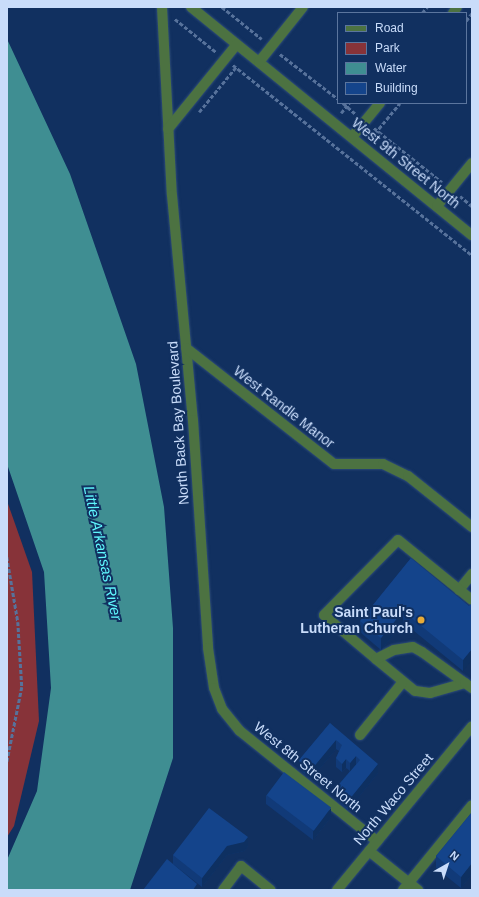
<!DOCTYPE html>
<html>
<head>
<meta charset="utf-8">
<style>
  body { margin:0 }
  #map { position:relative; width:479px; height:897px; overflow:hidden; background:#113060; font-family:Arial,sans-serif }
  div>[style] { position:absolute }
  .green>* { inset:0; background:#873339 }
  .water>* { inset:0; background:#3f8e92 }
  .path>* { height:2.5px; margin-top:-1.25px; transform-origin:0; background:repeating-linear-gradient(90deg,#57729b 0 4px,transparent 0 6px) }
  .roads { filter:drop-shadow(0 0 1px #2e4c79) drop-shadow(0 0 1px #2e4c79) }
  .minor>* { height:10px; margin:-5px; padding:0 5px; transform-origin:5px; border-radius:5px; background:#4c7241 }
  .wall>* { inset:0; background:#113a78 }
  .shaded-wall>* { inset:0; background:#0e3061 }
  .building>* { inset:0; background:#14448b; transform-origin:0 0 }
  .dots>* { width:11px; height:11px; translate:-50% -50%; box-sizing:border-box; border:2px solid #113060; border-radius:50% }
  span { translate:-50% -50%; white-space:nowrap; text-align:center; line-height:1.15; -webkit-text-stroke:4px #113060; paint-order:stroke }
  .street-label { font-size:14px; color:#c9dcfa }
  .poi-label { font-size:14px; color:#c9dcfa; font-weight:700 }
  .right { translate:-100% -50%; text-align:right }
  .water-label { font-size:15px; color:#5ff7fd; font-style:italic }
  .frame { position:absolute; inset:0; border:8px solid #c9dcfa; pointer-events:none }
  .legend { position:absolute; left:337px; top:12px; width:130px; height:92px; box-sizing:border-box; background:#113060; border:1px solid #5b759e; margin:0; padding:5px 7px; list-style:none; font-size:12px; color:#c9dcfa }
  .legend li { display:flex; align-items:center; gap:8px; height:20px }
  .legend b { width:20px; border:1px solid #5b759e }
  .north { position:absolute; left:427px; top:845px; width:40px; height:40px; -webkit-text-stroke:3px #113060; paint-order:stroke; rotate:39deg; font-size:11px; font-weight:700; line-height:16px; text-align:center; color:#c9dcfa }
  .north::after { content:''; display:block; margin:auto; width:14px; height:18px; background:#c9dcfa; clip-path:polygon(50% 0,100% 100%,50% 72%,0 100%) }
</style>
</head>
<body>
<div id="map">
  <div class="green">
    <div style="clip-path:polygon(7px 501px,32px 572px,39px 721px,14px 826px,7px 837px)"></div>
  </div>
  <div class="water">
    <div style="clip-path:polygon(7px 39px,70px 174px,136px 364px,164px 507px,173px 628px,173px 758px,130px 890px,7px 890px,7px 860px,37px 791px,51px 688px,44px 572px,7px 464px)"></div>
  </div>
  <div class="path">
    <div style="left:222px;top:7px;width:51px;rotate:38.7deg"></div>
    <div style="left:422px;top:13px;width:8px;rotate:-50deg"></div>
    <div style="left:175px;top:19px;width:53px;rotate:38.8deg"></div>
    <div style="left:466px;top:21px;width:10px;rotate:-53deg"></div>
    <div style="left:280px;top:54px;width:73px;rotate:37.8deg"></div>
    <div style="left:233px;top:65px;width:305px;rotate:38.5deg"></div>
    <div style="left:343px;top:103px;width:18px;rotate:41deg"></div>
    <div style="left:199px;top:112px;width:58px;rotate:-50.6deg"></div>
    <div style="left:341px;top:113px;width:13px;rotate:-51deg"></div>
    <div style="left:374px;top:128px;width:87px;rotate:38.5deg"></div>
    <div style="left:371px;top:138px;width:45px;rotate:-50.4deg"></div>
    <div style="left:460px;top:196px;width:16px;rotate:40deg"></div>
    <div style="left:7px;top:557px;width:66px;rotate:80.4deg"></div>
    <div style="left:18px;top:622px;width:65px;rotate:86.5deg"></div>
    <div style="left:22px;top:687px;width:76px;rotate:101.3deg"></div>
  </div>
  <div class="roads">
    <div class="minor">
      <div style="left:162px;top:7px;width:188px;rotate:87deg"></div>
      <div style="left:172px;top:195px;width:226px;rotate:84.7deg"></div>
      <div style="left:193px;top:420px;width:228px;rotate:86.2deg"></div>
      <div style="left:208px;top:648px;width:40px;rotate:81.5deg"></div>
      <div style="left:214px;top:688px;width:22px;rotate:69deg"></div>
      <div style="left:222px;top:709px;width:28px;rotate:51deg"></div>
      <div style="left:240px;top:731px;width:176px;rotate:38.8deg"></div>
      <div style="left:191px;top:7px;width:362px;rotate:39.1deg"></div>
      <div style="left:453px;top:13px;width:7px;rotate:-56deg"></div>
      <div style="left:259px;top:62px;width:70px;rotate:-51.3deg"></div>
      <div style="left:168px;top:129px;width:109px;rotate:-50.9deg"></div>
      <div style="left:352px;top:137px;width:44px;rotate:-50.5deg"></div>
      <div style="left:437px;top:206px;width:55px;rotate:-50.9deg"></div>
      <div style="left:186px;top:348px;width:188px;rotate:38.1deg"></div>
      <div style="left:334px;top:464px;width:49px"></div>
      <div style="left:383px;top:464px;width:28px;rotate:26deg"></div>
      <div style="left:408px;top:476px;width:82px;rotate:38.6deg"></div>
      <div style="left:459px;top:590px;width:21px;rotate:-51deg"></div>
      <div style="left:376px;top:659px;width:68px;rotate:-139.8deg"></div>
      <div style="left:324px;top:615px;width:105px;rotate:-45.4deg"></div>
      <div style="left:398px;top:540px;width:95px;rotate:39deg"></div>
      <div style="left:465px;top:683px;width:36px;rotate:164deg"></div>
      <div style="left:430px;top:693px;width:15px;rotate:-172deg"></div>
      <div style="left:415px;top:691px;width:50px;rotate:-140.6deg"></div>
      <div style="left:376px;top:659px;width:20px;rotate:-27deg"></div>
      <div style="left:394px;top:650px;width:19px;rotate:-9deg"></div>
      <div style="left:413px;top:647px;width:10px;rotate:29deg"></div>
      <div style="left:422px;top:652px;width:53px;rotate:35.8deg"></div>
      <div style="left:465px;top:683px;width:9px;rotate:36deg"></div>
      <div style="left:360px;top:735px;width:67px;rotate:-51.1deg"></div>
      <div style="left:369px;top:851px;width:63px;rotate:38.5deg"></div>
      <div style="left:223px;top:890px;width:30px;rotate:-53deg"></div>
      <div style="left:241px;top:866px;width:38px;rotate:39deg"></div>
      <div style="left:337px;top:890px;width:212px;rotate:-50.5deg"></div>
      <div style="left:403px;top:890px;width:109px;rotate:-50.9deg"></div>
    </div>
  </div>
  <div class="wall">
    <div style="clip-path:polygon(411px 558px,469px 606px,463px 671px,403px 622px,381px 650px,360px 632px,360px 621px)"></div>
    <div style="clip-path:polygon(330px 723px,378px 773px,348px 810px,335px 798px,335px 789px,350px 771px,346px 768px,342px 772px,336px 767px,336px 758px,339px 751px,336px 749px,311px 779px,299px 769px,299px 760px)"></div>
    <div style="clip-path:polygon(266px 795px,331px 817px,313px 840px,266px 804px)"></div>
    <div style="clip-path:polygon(472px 812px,472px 874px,461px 888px,436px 868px,436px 856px)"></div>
    <div style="clip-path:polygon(248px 846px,244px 851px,227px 855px,202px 887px,173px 864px,173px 855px)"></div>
  </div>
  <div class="shaded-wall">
    <div style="clip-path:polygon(403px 611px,403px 622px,381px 650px,381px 638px)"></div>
    <div style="clip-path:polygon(472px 649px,472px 660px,463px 671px,463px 660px)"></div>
    <div style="clip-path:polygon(336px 740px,336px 749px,311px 779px,311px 770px)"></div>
    <div style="clip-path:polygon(356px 756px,356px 765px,350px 772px,350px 763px)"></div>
    <div style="clip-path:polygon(346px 759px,346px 768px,342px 772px,342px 764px)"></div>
    <div style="clip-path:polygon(378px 764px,378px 773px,348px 810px,348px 801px)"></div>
    <div style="clip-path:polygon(331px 808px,331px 817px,313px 840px,313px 831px)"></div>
    <div style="clip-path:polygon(248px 837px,248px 846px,244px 851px,227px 855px,202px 887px,202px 878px,227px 846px)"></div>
    <div style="clip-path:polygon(472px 863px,472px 874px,461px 888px,461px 877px)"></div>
    <div style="clip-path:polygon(197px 884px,197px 890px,193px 890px)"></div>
  </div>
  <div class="building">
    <div style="clip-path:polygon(411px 558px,469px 606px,472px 603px,472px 649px,463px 660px,403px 611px,381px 638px,360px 621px)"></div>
    <div style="clip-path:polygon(330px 723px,378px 764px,348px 801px,335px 789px,360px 760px,356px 756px,350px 763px,346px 759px,342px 764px,336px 758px,342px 745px,336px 740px,311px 770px,299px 760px)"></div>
    <div style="left:284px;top:772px;width:59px;height:29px;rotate:37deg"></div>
    <div style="clip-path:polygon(209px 808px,248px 837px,244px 842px,227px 846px,202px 878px,173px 855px)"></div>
    <div style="clip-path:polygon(472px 812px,472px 863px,461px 877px,436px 856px)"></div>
    <div style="clip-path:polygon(167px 859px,197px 884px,193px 890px,143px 890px)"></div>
  </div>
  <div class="dots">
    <div style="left:421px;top:620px;background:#e8ab37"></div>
  </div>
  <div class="street-label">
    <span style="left:406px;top:163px;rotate:39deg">West 9th Street North</span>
    <span style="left:284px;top:407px;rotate:38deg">West Randle Manor</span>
    <span style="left:178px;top:423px;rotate:-94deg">North Back Bay Boulevard</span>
    <span style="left:308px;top:767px;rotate:39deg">West 8th Street North</span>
    <span style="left:393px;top:799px;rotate:-50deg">North Waco Street</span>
  </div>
  <div class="poi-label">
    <span class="right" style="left:413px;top:620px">Saint Paul's<br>Lutheran Church</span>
  </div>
  <div class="water-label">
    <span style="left:103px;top:553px;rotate:78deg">Little Arkansas River</span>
  </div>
  <div class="frame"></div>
  <ul class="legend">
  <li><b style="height:5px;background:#4c7241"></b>Road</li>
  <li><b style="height:11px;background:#873339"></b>Park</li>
  <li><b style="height:11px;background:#3f8e92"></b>Water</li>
  <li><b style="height:11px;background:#14448b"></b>Building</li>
  </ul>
  <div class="north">N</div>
</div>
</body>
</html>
